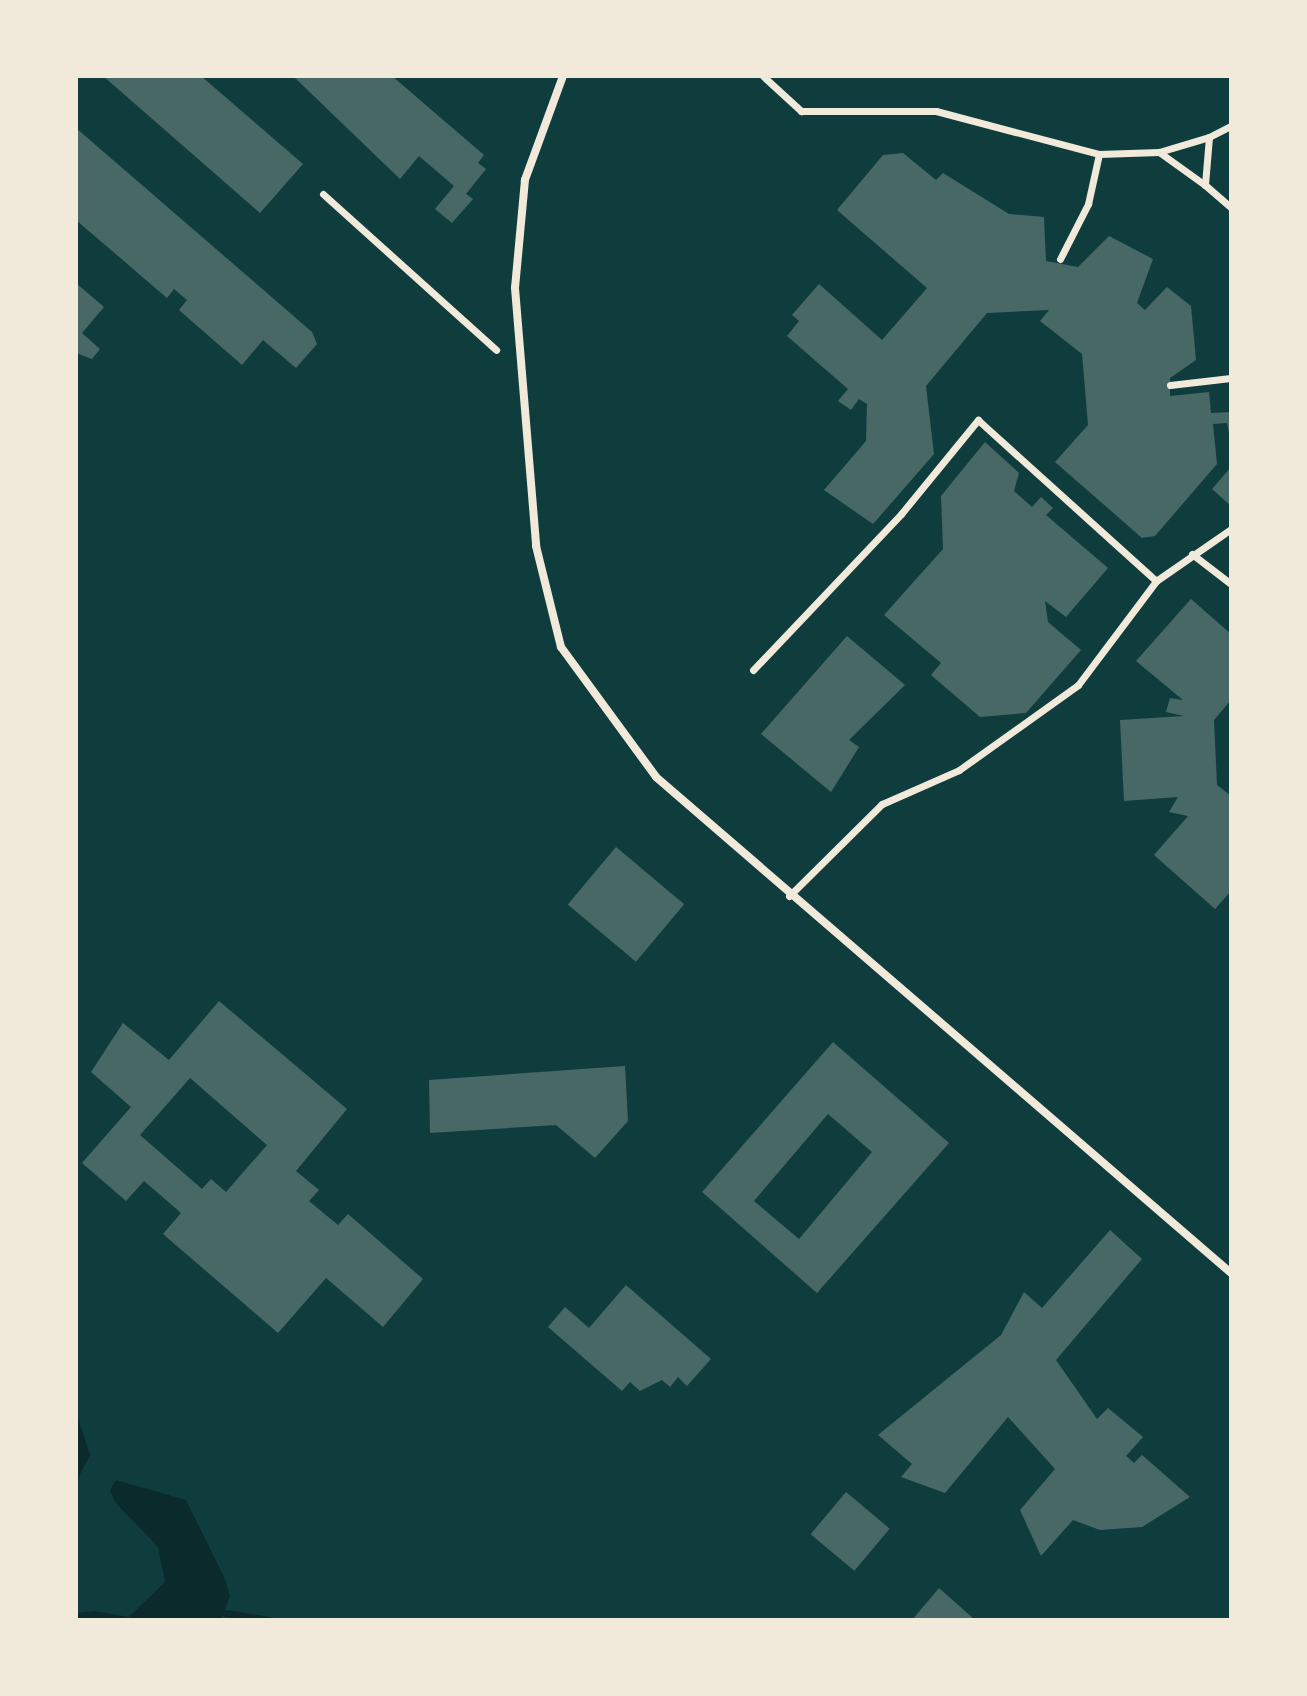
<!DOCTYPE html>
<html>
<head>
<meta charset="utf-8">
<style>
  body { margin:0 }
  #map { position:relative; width:1307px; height:1696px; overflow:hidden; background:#0f3d3e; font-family:"DejaVu Sans",sans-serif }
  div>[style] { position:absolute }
  .water>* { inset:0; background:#0a2a2b }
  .stream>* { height:7px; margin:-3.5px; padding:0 3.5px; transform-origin:3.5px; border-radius:3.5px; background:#0a2a2b }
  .building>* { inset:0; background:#486865; transform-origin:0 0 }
  .pedestrian>* { height:7px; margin:-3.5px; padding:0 3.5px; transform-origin:3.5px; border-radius:3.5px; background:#f1e9da }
  .minor>* { height:8px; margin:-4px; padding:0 4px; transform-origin:4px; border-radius:4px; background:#f1e9da }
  span { translate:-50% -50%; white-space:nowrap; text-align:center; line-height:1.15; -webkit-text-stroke:8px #f1e9da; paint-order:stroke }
  .frame { position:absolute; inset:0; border:78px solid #f1e9da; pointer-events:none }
</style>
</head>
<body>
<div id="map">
  <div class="water">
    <div style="clip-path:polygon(76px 1412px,90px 1455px,76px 1482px)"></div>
    <div style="clip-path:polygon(116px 1480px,186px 1500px,225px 1579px,230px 1596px,221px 1620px,76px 1620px,76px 1613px,94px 1611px,129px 1617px,165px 1582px,158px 1547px,115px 1502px,110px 1490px)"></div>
  </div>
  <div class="stream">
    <div style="left:225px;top:1613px;width:44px;rotate:9.2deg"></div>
  </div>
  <div class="building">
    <div style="clip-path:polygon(103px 76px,201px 76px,303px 164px,260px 213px)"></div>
    <div style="clip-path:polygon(293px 76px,392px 76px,484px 155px,478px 163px,486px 169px,466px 194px,473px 199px,452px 223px,435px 209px,454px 186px,419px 156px,400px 179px)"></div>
    <div style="clip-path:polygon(76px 128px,312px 332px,317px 344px,296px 368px,263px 340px,242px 365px,179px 310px,187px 300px,174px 289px,167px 298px,76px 220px)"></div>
    <div style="clip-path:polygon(903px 153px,936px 180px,943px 173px,1009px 214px,1044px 217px,1046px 261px,1078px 267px,1109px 236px,1153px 259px,1137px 303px,1145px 310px,1167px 287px,1191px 306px,1196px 360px,1170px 378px,1170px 396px,1209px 392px,1211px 413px,1231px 412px,1231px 444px,1227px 423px,1213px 424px,1217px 464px,1155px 536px,1142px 538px,1055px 462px,1088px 425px,1082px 354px,1040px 321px,1049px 310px,987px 313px,926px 386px,934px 454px,873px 524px,824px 490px,866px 441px,867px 404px,859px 399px,851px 410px,838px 401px,848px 389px,787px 336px,799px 321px,792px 315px,819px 284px,882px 340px,927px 288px,837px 210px,883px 155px)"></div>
    <div style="clip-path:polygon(76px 283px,104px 307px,82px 333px,100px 349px,92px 359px,76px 353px)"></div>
    <div style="clip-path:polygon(985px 442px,1019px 473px,1014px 491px,1032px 507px,1041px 497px,1053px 508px,1046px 515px,1108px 568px,1066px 617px,1045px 601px,1048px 622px,1081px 650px,1026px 713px,980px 717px,931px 675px,941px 663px,884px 615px,943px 549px,941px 496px)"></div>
    <div style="clip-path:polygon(1231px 467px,1231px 506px,1212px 489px)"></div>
    <div style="clip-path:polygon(1191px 599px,1231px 634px,1231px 700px,1214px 720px,1217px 785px,1231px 796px,1231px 891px,1215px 909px,1154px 855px,1188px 816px,1169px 812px,1178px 797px,1124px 801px,1120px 720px,1184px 716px,1166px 712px,1170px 698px,1183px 700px,1136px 661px)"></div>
    <div style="clip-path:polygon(847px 636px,905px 685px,849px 740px,859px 747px,831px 792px,761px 734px)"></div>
    <div style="left:616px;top:847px;width:89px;height:75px;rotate:40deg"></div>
    <div style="clip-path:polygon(evenodd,219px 1001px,347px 1109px,296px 1171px,319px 1190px,309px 1201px,338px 1225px,348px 1214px,423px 1279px,383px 1327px,326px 1278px,278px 1333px,163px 1234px,181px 1213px,144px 1181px,126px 1201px,82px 1163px,131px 1107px,91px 1072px,123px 1023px,169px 1060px,219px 1001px,190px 1078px,267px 1145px,226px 1192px,211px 1179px,202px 1189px,140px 1135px,190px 1078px)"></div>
    <div style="clip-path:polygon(evenodd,833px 1042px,949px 1143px,817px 1293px,702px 1192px,833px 1042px,828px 1114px,872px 1152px,799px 1239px,754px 1201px,828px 1114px)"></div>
    <div style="clip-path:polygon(625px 1066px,628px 1121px,595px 1158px,556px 1125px,430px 1133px,429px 1080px)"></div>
    <div style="clip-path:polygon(1110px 1230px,1142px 1259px,1056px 1360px,1097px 1419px,1108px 1408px,1143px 1437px,1126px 1456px,1134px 1463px,1142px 1455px,1190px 1497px,1142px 1527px,1100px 1530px,1073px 1520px,1041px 1556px,1020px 1510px,1055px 1469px,1008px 1417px,945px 1493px,901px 1477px,912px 1464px,878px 1435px,1001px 1335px,1024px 1292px,1042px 1308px)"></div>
    <div style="clip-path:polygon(626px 1285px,711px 1359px,687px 1386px,678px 1377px,670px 1387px,662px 1380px,640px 1391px,630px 1382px,622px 1391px,548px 1327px,565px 1307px,589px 1328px)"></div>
    <div style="left:846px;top:1492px;width:57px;height:55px;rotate:40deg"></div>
    <div style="clip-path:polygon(939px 1588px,975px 1620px,912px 1620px)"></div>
  </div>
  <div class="pedestrian">
    <div style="left:763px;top:76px;width:52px;rotate:42.6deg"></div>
    <div style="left:801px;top:111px;width:135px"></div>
    <div style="left:936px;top:111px;width:169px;rotate:14.8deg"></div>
    <div style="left:1099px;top:154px;width:60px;rotate:-1.9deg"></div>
    <div style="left:1159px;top:152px;width:52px;rotate:-16.7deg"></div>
    <div style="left:1209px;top:137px;width:48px;rotate:94.8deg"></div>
    <div style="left:1205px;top:185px;width:35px;rotate:41deg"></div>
    <div style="left:1209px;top:137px;width:25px;rotate:-27deg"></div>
    <div style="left:1159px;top:152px;width:57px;rotate:35.7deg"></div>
    <div style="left:323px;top:194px;width:233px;rotate:42deg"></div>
    <div style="left:1060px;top:259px;width:62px;rotate:-63deg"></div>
    <div style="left:1088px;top:204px;width:51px;rotate:-77.6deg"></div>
    <div style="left:1170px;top:385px;width:61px;rotate:-6.5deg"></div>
    <div style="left:1192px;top:554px;width:49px;rotate:37.6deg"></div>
    <div style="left:753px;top:670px;width:215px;rotate:-46.5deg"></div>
    <div style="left:901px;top:514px;width:122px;rotate:-50.7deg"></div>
    <div style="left:978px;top:420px;width:240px;rotate:42.1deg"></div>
    <div style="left:789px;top:896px;width:131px;rotate:-44.7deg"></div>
    <div style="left:882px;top:804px;width:84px;rotate:-23.8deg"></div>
    <div style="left:959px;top:770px;width:146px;rotate:-35.5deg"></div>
    <div style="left:1078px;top:685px;width:130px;rotate:-53.1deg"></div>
    <div style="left:1156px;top:581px;width:91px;rotate:-34.7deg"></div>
  </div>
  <div class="minor">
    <div style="left:563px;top:76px;width:111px;rotate:110.1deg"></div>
    <div style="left:525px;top:180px;width:108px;rotate:95.3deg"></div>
    <div style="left:515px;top:288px;width:259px;rotate:85.3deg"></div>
    <div style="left:536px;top:546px;width:104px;rotate:76.1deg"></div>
    <div style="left:561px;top:647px;width:161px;rotate:53.8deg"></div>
    <div style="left:656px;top:777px;width:759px;rotate:40.78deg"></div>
  </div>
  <div class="frame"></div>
</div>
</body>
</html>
